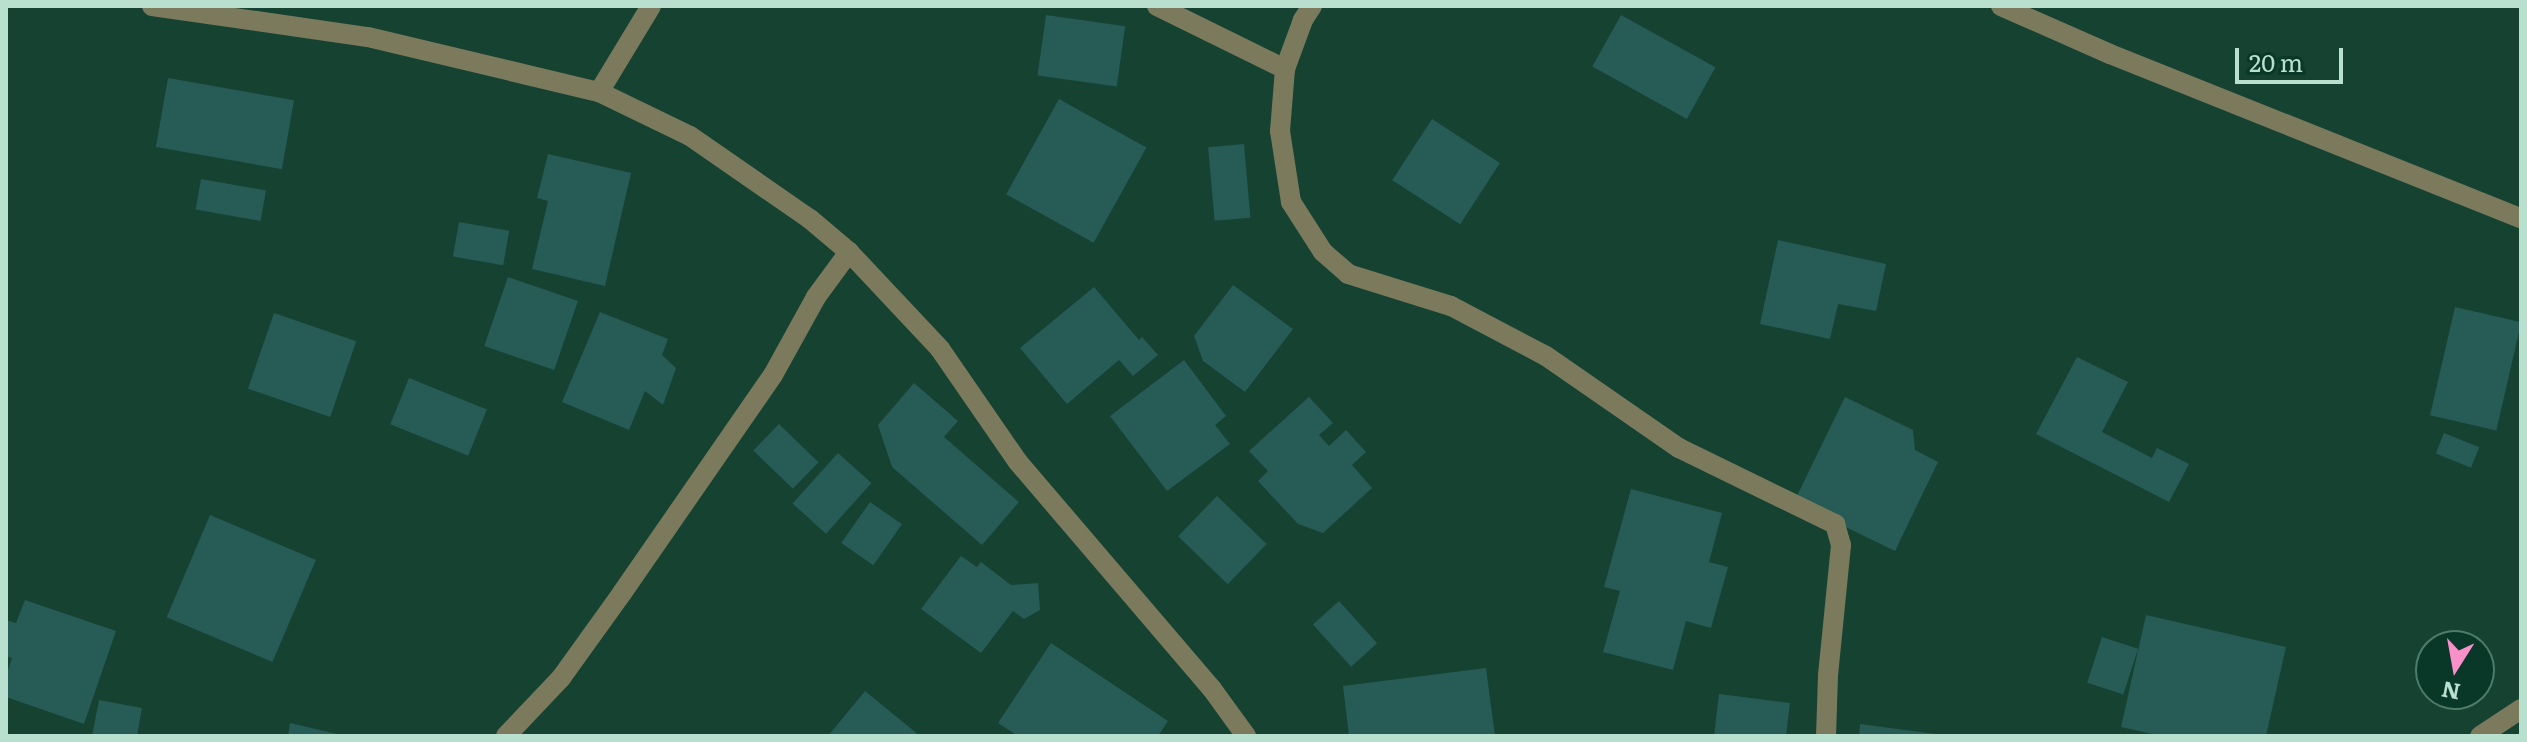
<!DOCTYPE html>
<html>
<head>
<meta charset="utf-8">
<style>
  body { margin:0 }
  #map { position:relative; width:2527px; height:742px; overflow:hidden; background:#164232; font-family:Literata,serif }
  div>[style] { position:absolute }
  .building>* { inset:0; background:#265b56; transform-origin:0 0 }
  .minor>* { height:20px; margin:-10px; padding:0 10px; transform-origin:10px; border-radius:10px; background:#7b7a5d }
  span { translate:-50% -50%; white-space:nowrap; text-align:center; line-height:1.15; -webkit-text-stroke:6px #093728; paint-order:stroke }
  .frame { position:absolute; inset:0; border:8px solid #b9e0ce; pointer-events:none }
  .north { position:absolute; left:2415px; top:630px; width:80px; height:80px; box-sizing:border-box; background:#093728; border:2px solid #4f7b6a; border-radius:50%; rotate:191deg; font-size:22px; font-weight:700; line-height:32px; text-align:center; color:#b9e0ce }
  .north::after { content:''; display:block; margin:auto; width:28px; height:36px; background:#f990ca; clip-path:polygon(50% 0,100% 100%,50% 72%,0 100%) }
  .scale { position:absolute; left:2235px; top:48px; width:108px; height:36px; box-sizing:border-box; border:4px solid #b9e0ce; border-top:0; padding-left:10px; font-size:24px; line-height:28px; white-space:nowrap; color:#b9e0ce; -webkit-text-stroke:6px #093728; paint-order:stroke }
</style>
</head>
<body>
<div id="map">
  <div class="building">
    <div style="left:1046px;top:15px;width:80px;height:61px;rotate:8deg"></div>
    <div style="left:1621px;top:15px;width:108px;height:59px;rotate:29deg"></div>
    <div style="left:168px;top:78px;width:128px;height:70px;rotate:10deg"></div>
    <div style="left:1059px;top:99px;width:100px;height:109px;rotate:29deg"></div>
    <div style="left:1432px;top:119px;width:81px;height:73px;rotate:33deg"></div>
    <div style="left:1244px;top:144px;width:74px;height:36px;rotate:85deg"></div>
    <div style="clip-path:polygon(548px 154px,631px 173px,605px 286px,532px 269px,548px 201px,537px 198px)"></div>
    <div style="left:201px;top:179px;width:66px;height:31px;rotate:10deg"></div>
    <div style="left:459px;top:222px;width:51px;height:35px;rotate:10deg"></div>
    <div style="clip-path:polygon(1778px 240px,1886px 264px,1876px 311px,1838px 304px,1830px 339px,1760px 324px)"></div>
    <div style="left:508px;top:277px;width:74px;height:73px;rotate:19deg"></div>
    <div style="clip-path:polygon(1233px 285px,1293px 329px,1245px 392px,1203px 361px,1194px 336px)"></div>
    <div style="clip-path:polygon(1094px 287px,1139px 340px,1142px 337px,1158px 355px,1133px 376px,1119px 360px,1067px 404px,1020px 348px)"></div>
    <div style="left:2455px;top:307px;width:68px;height:111px;rotate:13deg"></div>
    <div style="clip-path:polygon(600px 312px,668px 339px,662px 355px,676px 368px,663px 405px,645px 391px,629px 430px,562px 402px)"></div>
    <div style="left:274px;top:313px;width:87px;height:80px;rotate:19deg"></div>
    <div style="clip-path:polygon(2077px 357px,2128px 382px,2102px 432px,2152px 458px,2157px 448px,2189px 464px,2169px 502px,2036px 434px)"></div>
    <div style="clip-path:polygon(1184px 360px,1226px 416px,1215px 425px,1230px 444px,1167px 491px,1110px 416px)"></div>
    <div style="left:409px;top:378px;width:84px;height:50px;rotate:22deg"></div>
    <div style="clip-path:polygon(914px 383px,958px 421px,944px 437px,1019px 502px,982px 545px,892px 467px,878px 425px)"></div>
    <div style="clip-path:polygon(1309px 397px,1333px 423px,1319px 435px,1329px 446px,1346px 430px,1366px 452px,1352px 465px,1372px 488px,1323px 533px,1298px 524px,1258px 481px,1268px 471px,1249px 451px)"></div>
    <div style="clip-path:polygon(1845px 397px,1913px 430px,1915px 450px,1938px 462px,1895px 551px,1794px 502px)"></div>
    <div style="left:779px;top:424px;width:55px;height:37px;rotate:44deg"></div>
    <div style="left:2444px;top:433px;width:38px;height:22px;rotate:22deg"></div>
    <div style="left:838px;top:453px;width:45px;height:68px;rotate:42deg"></div>
    <div style="clip-path:polygon(1631px 489px,1722px 513px,1709px 562px,1728px 567px,1711px 628px,1686px 621px,1673px 670px,1603px 652px,1620px 591px,1604px 587px)"></div>
    <div style="left:1217px;top:496px;width:69px;height:56px;rotate:44deg"></div>
    <div style="left:870px;top:502px;width:39px;height:50px;rotate:35deg"></div>
    <div style="left:210px;top:515px;width:115px;height:111px;rotate:23deg"></div>
    <div style="clip-path:polygon(961px 556px,977px 567px,981px 562px,1011px 585px,1038px 583px,1040px 610px,1024px 619px,1013px 611px,981px 653px,921px 609px)"></div>
    <div style="clip-path:polygon(25px 600px,116px 631px,84px 724px,6px 697px,6px 676px,12px 658px,6px 656px,6px 620px,16px 623px)"></div>
    <div style="left:1339px;top:601px;width:57px;height:35px;rotate:48deg"></div>
    <div style="clip-path:polygon(2146px 615px,2286px 647px,2266px 736px,2161px 736px,2121px 727px)"></div>
    <div style="left:2102px;top:637px;width:38px;height:48px;rotate:18deg"></div>
    <div style="clip-path:polygon(1051px 643px,1168px 721px,1158px 736px,1018px 736px,998px 723px)"></div>
    <div style="clip-path:polygon(1486px 668px,1495px 736px,1349px 736px,1343px 686px)"></div>
    <div style="clip-path:polygon(865px 691px,920px 736px,828px 736px)"></div>
    <div style="clip-path:polygon(1719px 694px,1790px 703px,1786px 736px,1714px 736px)"></div>
    <div style="clip-path:polygon(99px 700px,142px 708px,137px 736px,92px 736px)"></div>
    <div style="clip-path:polygon(290px 723px,341px 735px,341px 736px,288px 736px)"></div>
    <div style="clip-path:polygon(1860px 724px,1936px 734px,1936px 736px,1859px 736px)"></div>
  </div>
  <div class="minor">
    <div style="left:152px;top:6px;width:218px;rotate:8.2deg"></div>
    <div style="left:368px;top:37px;width:237px;rotate:13.4deg"></div>
    <div style="left:599px;top:92px;width:101px;rotate:25.8deg"></div>
    <div style="left:690px;top:136px;width:146px;rotate:34.7deg"></div>
    <div style="left:810px;top:219px;width:51px;rotate:40.2deg"></div>
    <div style="left:849px;top:252px;width:133px;rotate:46.8deg"></div>
    <div style="left:940px;top:349px;width:137px;rotate:55.4deg"></div>
    <div style="left:1018px;top:462px;width:299px;rotate:49.5deg"></div>
    <div style="left:1212px;top:689px;width:58px;rotate:54.1deg"></div>
    <div style="left:1157px;top:6px;width:143px;rotate:26.2deg"></div>
    <div style="left:1312px;top:6px;width:17px;rotate:123deg"></div>
    <div style="left:1303px;top:20px;width:52px;rotate:110.2deg"></div>
    <div style="left:1285px;top:69px;width:62px;rotate:94.6deg"></div>
    <div style="left:1280px;top:131px;width:72px;rotate:81.2deg"></div>
    <div style="left:1291px;top:202px;width:59px;rotate:57.4deg"></div>
    <div style="left:1323px;top:252px;width:33px;rotate:41deg"></div>
    <div style="left:1348px;top:274px;width:108px;rotate:17.3deg"></div>
    <div style="left:1451px;top:306px;width:107px;rotate:27.8deg"></div>
    <div style="left:1546px;top:356px;width:162px;rotate:34.7deg"></div>
    <div style="left:1679px;top:448px;width:174px;rotate:26deg"></div>
    <div style="left:1835px;top:524px;width:22px;rotate:74deg"></div>
    <div style="left:1841px;top:545px;width:132px;rotate:95.7deg"></div>
    <div style="left:1828px;top:676px;width:60px;rotate:91.9deg"></div>
    <div style="left:2001px;top:6px;width:119px;rotate:23.8deg"></div>
    <div style="left:2110px;top:54px;width:443px;rotate:21.8deg"></div>
    <div style="left:599px;top:92px;width:100px;rotate:-58.8deg"></div>
    <div style="left:506px;top:736px;width:80px;rotate:-46.5deg"></div>
    <div style="left:561px;top:678px;width:105px;rotate:-54.3deg"></div>
    <div style="left:622px;top:593px;width:265px;rotate:-55.3deg"></div>
    <div style="left:773px;top:375px;width:89px;rotate:-61.1deg"></div>
    <div style="left:816px;top:297px;width:56px;rotate:-53.7deg"></div>
    <div style="left:2480px;top:736px;width:49px;rotate:-33.4deg"></div>
  </div>
  <div class="frame"></div>
  <div class="north">N</div>
  <div class="scale">20 m</div>
</div>
</body>
</html>
